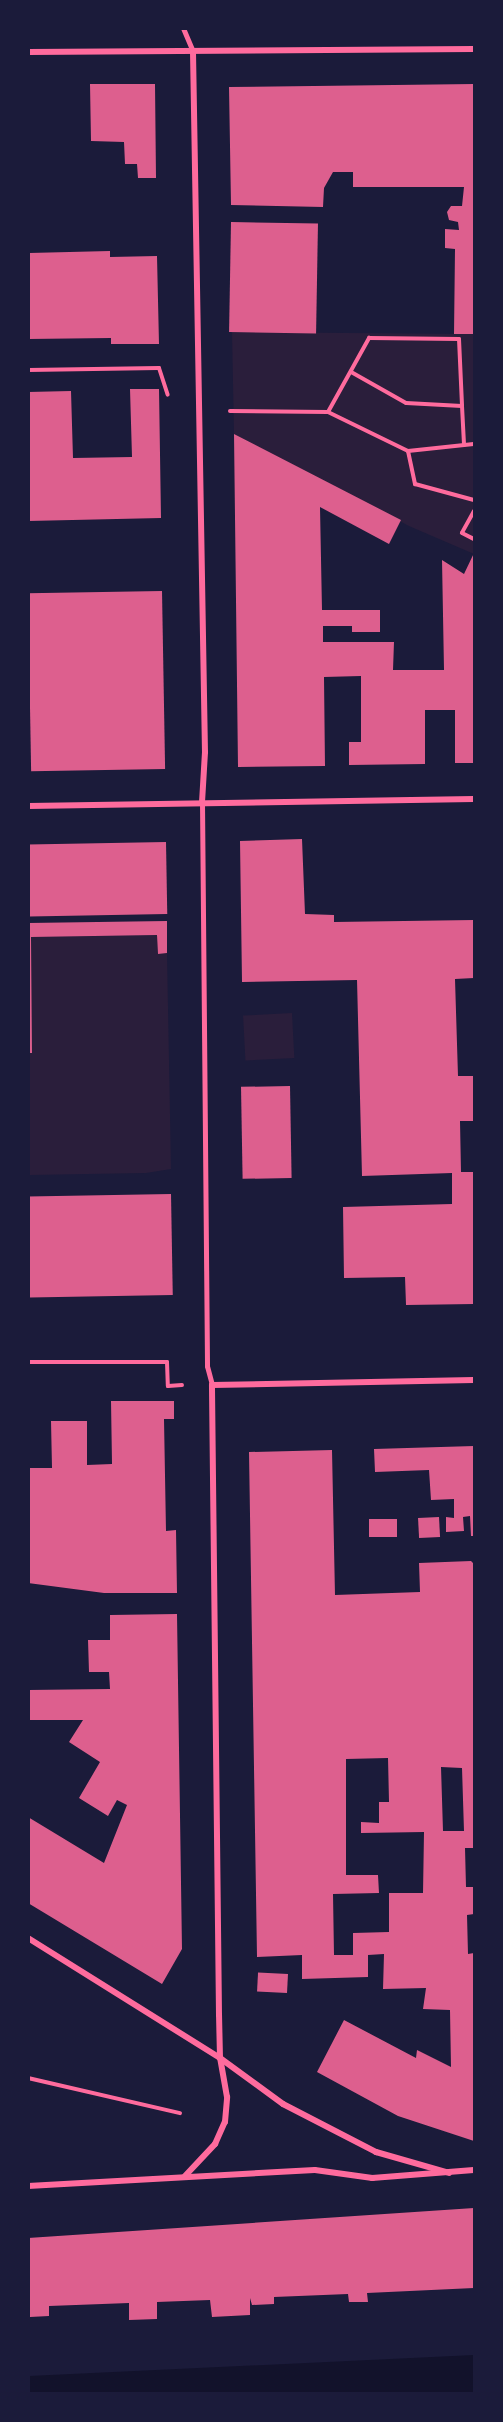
<!DOCTYPE html>
<html>
<head>
<meta charset="utf-8">
<style>
  body { margin:0 }
  #map { position:relative; width:503px; height:2422px; overflow:hidden; background:#1b1b3a; font-family:Commissioner,sans-serif }
  div>[style] { position:absolute }
  .green>* { inset:0; background:#2a1e3b; transform-origin:0 0 }
  .water>* { inset:0; background:#12122b }
  .building>* { inset:0; background:#dd5f8e; transform-origin:0 0 }
  .path>* { height:4px; margin:-2px; padding:0 2px; transform-origin:2px; border-radius:2px; background:#ff6b9d }
  .pedestrian>* { height:5px; margin:-2.5px; padding:0 2.5px; transform-origin:2.5px; border-radius:2.5px; background:#ff6b9d }
  .minor>* { height:6px; margin:-3px; padding:0 3px; transform-origin:3px; border-radius:3px; background:#ff6b9d }
  span { translate:-50% -50%; white-space:nowrap; text-align:center; line-height:1.15; -webkit-text-stroke:4.5px #1b1b3a; paint-order:stroke }
  .frame { position:absolute; inset:0; border:30px solid #1b1b3a; pointer-events:none }
</style>
</head>
<body>
<div id="map">
  <div class="green">
    <div style="clip-path:polygon(232px 332px,474px 334px,474px 554px,409px 526px,234px 434px)"></div>
    <div style="clip-path:polygon(157px 935px,158px 954px,167px 953px,171px 1169px,146px 1173px,29px 1175px,31px 937px)"></div>
    <div style="left:292px;top:1013px;width:45px;height:49px;rotate:87deg"></div>
  </div>
  <div class="water">
    <div style="clip-path:polygon(474px 2355px,474px 2393px,29px 2393px,29px 2376px)"></div>
  </div>
  <div class="building">
    <div style="clip-path:polygon(90px 84px,155px 84px,156px 178px,138px 178px,137px 164px,125px 164px,124px 142px,91px 141px)"></div>
    <div style="clip-path:polygon(474px 84px,474px 334px,454px 334px,455px 249px,445px 248px,445px 229px,459px 230px,458px 222px,449px 220px,447px 212px,451px 206px,462px 206px,464px 187px,353px 187px,353px 172px,333px 172px,324px 188px,323px 207px,231px 205px,229px 87px)"></div>
    <div style="left:231px;top:222px;width:87px;height:110px;rotate:1deg"></div>
    <div style="clip-path:polygon(110px 251px,110px 257px,157px 256px,159px 344px,111px 344px,111px 338px,28px 339px,29px 253px)"></div>
    <div style="clip-path:polygon(130px 389px,159px 389px,161px 518px,28px 521px,28px 392px,71px 391px,73px 458px,132px 457px)"></div>
    <div style="clip-path:polygon(234px 434px,401px 520px,389px 544px,320px 507px,322px 610px,380px 610px,380px 632px,352px 632px,352px 626px,323px 626px,323px 642px,394px 642px,393px 670px,444px 670px,442px 560px,464px 574px,474px 553px,474px 763px,455px 763px,455px 710px,425px 710px,425px 764px,349px 765px,349px 742px,361px 742px,361px 676px,324px 677px,325px 766px,238px 767px)"></div>
    <div style="left:162px;top:591px;width:178px;height:134px;rotate:89deg"></div>
    <div style="clip-path:polygon(302px 839px,305px 914px,334px 915px,334px 922px,474px 920px,474px 978px,455px 979px,458px 1076px,474px 1076px,474px 1121px,460px 1121px,461px 1172px,474px 1172px,474px 1304px,406px 1305px,405px 1277px,344px 1278px,343px 1207px,452px 1204px,452px 1173px,362px 1176px,357px 980px,242px 982px,240px 841px)"></div>
    <div style="left:166px;top:842px;width:72px;height:138px;rotate:89deg"></div>
    <div style="clip-path:polygon(167px 921px,167px 953px,158px 954px,157px 935px,31px 937px,32px 1053px,28px 1053px,28px 923px)"></div>
    <div style="left:290px;top:1086px;width:92px;height:49px;rotate:89deg"></div>
    <div style="left:171px;top:1194px;width:101px;height:143px;rotate:89deg"></div>
    <div style="clip-path:polygon(111px 1401px,174px 1401px,174px 1419px,164px 1419px,166px 1531px,176px 1530px,177px 1593px,104px 1593px,28px 1583px,28px 1468px,52px 1468px,51px 1421px,87px 1421px,87px 1465px,112px 1464px)"></div>
    <div style="clip-path:polygon(474px 1446px,474px 1536px,471px 1536px,470px 1516px,463px 1517px,464px 1531px,446px 1532px,446px 1517px,454px 1518px,454px 1499px,431px 1500px,429px 1470px,375px 1472px,374px 1449px)"></div>
    <div style="clip-path:polygon(evenodd,332px 1450px,335px 1595px,420px 1592px,419px 1563px,471px 1561px,474px 1564px,474px 1848px,465px 1848px,466px 1887px,474px 1887px,474px 1914px,467px 1915px,468px 1954px,474px 1953px,474px 2141px,398px 2116px,317px 2072px,344px 2020px,416px 2058px,417px 2050px,451px 2067px,450px 2010px,423px 2009px,426px 1988px,383px 1989px,384px 1954px,368px 1955px,368px 1977px,302px 1979px,302px 1955px,257px 1957px,249px 1452px,332px 1450px,388px 1758px,389px 1802px,379px 1802px,379px 1823px,361px 1822px,361px 1833px,424px 1832px,423px 1893px,389px 1893px,389px 1932px,353px 1933px,353px 1955px,334px 1955px,333px 1894px,379px 1893px,378px 1875px,346px 1875px,346px 1759px,388px 1758px,332px 1450px,441px 1767px,462px 1768px,464px 1831px,443px 1831px,441px 1767px)"></div>
    <div style="left:439px;top:1517px;width:20px;height:21px;rotate:87deg"></div>
    <div style="left:369px;top:1519px;width:28px;height:18px"></div>
    <div style="clip-path:polygon(177px 1614px,182px 1949px,162px 1984px,28px 1903px,28px 1817px,104px 1863px,127px 1805px,117px 1800px,108px 1816px,79px 1798px,100px 1762px,69px 1742px,83px 1720px,28px 1720px,28px 1690px,110px 1689px,109px 1672px,89px 1672px,88px 1640px,110px 1640px,110px 1615px)"></div>
    <div style="left:288px;top:1974px;width:19px;height:30px;rotate:93deg"></div>
    <div style="clip-path:polygon(474px 2208px,474px 2288px,367px 2293px,368px 2302px,349px 2302px,348px 2294px,274px 2297px,274px 2304px,252px 2305px,250px 2298px,250px 2315px,212px 2317px,210px 2300px,157px 2302px,157px 2319px,129px 2320px,129px 2303px,49px 2306px,49px 2316px,30px 2317px,28px 2238px)"></div>
  </div>
  <div class="path">
    <div style="left:28px;top:370px;width:131px;rotate:-0.9deg"></div>
    <div style="left:159px;top:368px;width:28px;rotate:72deg"></div>
    <div style="left:462px;top:406px;width:39px;rotate:87deg"></div>
    <div style="left:230px;top:411px;width:98px;rotate:0.6deg"></div>
    <div style="left:328px;top:412px;width:89px;rotate:26deg"></div>
    <div style="left:408px;top:451px;width:66px;rotate:-6.1deg"></div>
    <div style="left:328px;top:412px;width:85px;rotate:-61deg"></div>
    <div style="left:369px;top:338px;width:90px;rotate:0.6deg"></div>
    <div style="left:459px;top:339px;width:67px;rotate:87.4deg"></div>
    <div style="left:462px;top:406px;width:56px;rotate:-176.9deg"></div>
    <div style="left:406px;top:403px;width:63px;rotate:-150.6deg"></div>
    <div style="left:408px;top:451px;width:34px;rotate:78deg"></div>
    <div style="left:415px;top:484px;width:61px;rotate:15.2deg"></div>
    <div style="left:474px;top:511px;width:25px;rotate:119deg"></div>
    <div style="left:462px;top:533px;width:13px;rotate:27deg"></div>
    <div style="left:28px;top:1362px;width:139px"></div>
    <div style="left:167px;top:1362px;width:24px;rotate:88deg"></div>
    <div style="left:168px;top:1386px;width:14px;rotate:-4deg"></div>
    <div style="left:28px;top:2078px;width:156px;rotate:13deg"></div>
  </div>
  <div class="pedestrian">
    <div style="left:183px;top:28px;width:26px;rotate:67deg"></div>
    <div style="left:202px;top:802px;width:564px;rotate:89.49deg"></div>
    <div style="left:207px;top:1366px;width:20px;rotate:75deg"></div>
  </div>
  <div class="minor">
    <div style="left:28px;top:52px;width:446px;rotate:-0.4deg"></div>
    <div style="left:193px;top:52px;width:700px;rotate:89.02deg"></div>
    <div style="left:205px;top:752px;width:50px;rotate:93.4deg"></div>
    <div style="left:28px;top:806px;width:446px;rotate:-0.9deg"></div>
    <div style="left:28px;top:1938px;width:226px;rotate:32deg"></div>
    <div style="left:220px;top:2058px;width:78px;rotate:36.1deg"></div>
    <div style="left:283px;top:2104px;width:105px;rotate:27.3deg"></div>
    <div style="left:376px;top:2152px;width:76px;rotate:16deg"></div>
    <div style="left:185px;top:2176px;width:44px;rotate:-46.8deg"></div>
    <div style="left:215px;top:2144px;width:24px;rotate:-66deg"></div>
    <div style="left:225px;top:2122px;width:25px;rotate:-85deg"></div>
    <div style="left:227px;top:2097px;width:40px;rotate:-100deg"></div>
    <div style="left:220px;top:2058px;width:43px;rotate:-91.3deg"></div>
    <div style="left:219px;top:2015px;width:630px;rotate:-90.64deg"></div>
    <div style="left:212px;top:1385px;width:262px;rotate:-1.1deg"></div>
    <div style="left:28px;top:2186px;width:287px;rotate:-3.2deg"></div>
    <div style="left:315px;top:2170px;width:58px;rotate:8deg"></div>
    <div style="left:372px;top:2178px;width:102px;rotate:-4.5deg"></div>
  </div>
  <div class="frame"></div>
</div>
</body>
</html>
